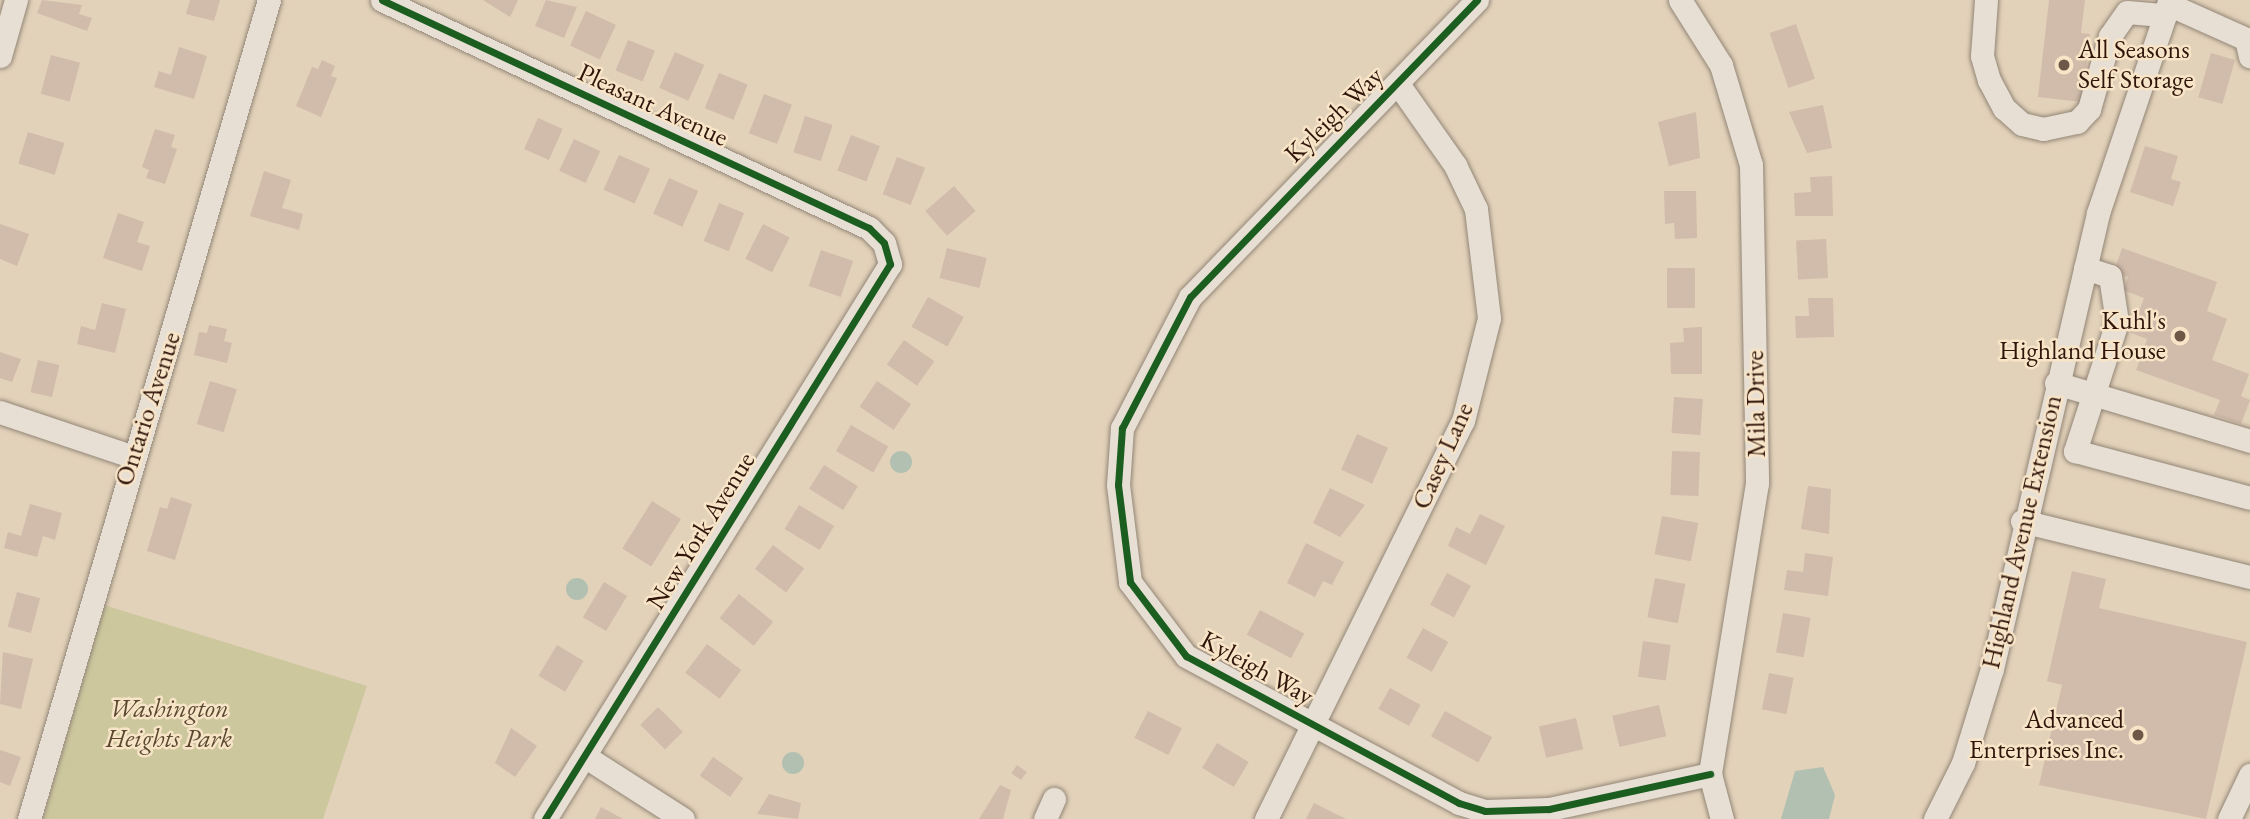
<!DOCTYPE html>
<html>
<head>
<meta charset="utf-8">
<style>
  body { margin:0 }
  #map { position:relative; width:2250px; height:819px; overflow:hidden; background:#e3d2ba; font-family:"EB Garamond",serif }
  div>[style] { position:absolute }
  .green>* { inset:0; background:#cdc79e }
  .water>* { inset:0; background:#b1c0b0 }
  .round { border-radius:50% }
  .building>* { inset:0; background:#d1bbab; transform-origin:0 0 }
  .roads { filter:drop-shadow(0 0 2px #938677) drop-shadow(0 0 2px #938677) }
  .minor>* { height:23px; margin:-11.5px; padding:0 11.5px; transform-origin:11.5px; border-radius:11.5px; background:#e7dfd3 }
  .cycleway>* { height:7px; margin:-3.5px; padding:0 3.5px; transform-origin:3.5px; border-radius:3.5px; background:#1b5e20 }
  .dots>* { width:19px; height:19px; translate:-50% -50%; box-sizing:border-box; border:4px solid #f8e4c7; border-radius:50% }
  span { translate:-50% -50%; white-space:nowrap; text-align:center; line-height:1.15; -webkit-text-stroke:5px #f8e4c7; paint-order:stroke }
  .poi-label { font-size:26px; color:#30150b }
  .left { translate:0 -50%; text-align:left }
  .right { translate:-100% -50%; text-align:right }
  .street-label { font-size:26px; color:#30150b }
  .park-label { font-size:26px; color:#5a4830; font-style:italic }
</style>
</head>
<body>
<div id="map">
  <div class="green">
    <div style="clip-path:polygon(104px 605px,367px 686px,323px 819px,43px 819px)"></div>
  </div>
  <div class="water">
    <div class="round" style="left:890px;top:451px;width:22px;height:22px"></div>
    <div class="round" style="left:566px;top:578px;width:22px;height:22px"></div>
    <div class="round" style="left:782px;top:752px;width:22px;height:22px"></div>
    <div style="clip-path:polygon(1823px 767px,1835px 795px,1829px 819px,1781px 819px,1795px 771px)"></div>
  </div>
  <div class="building">
    <div style="clip-path:polygon(42px 0,82px 5px,79px 14px,92px 18px,87px 31px,37px 13px)"></div>
    <div style="clip-path:polygon(190px 0,220px 0,214px 21px,186px 14px)"></div>
    <div style="clip-path:polygon(483px 0,518px 0,510px 17px)"></div>
    <div style="clip-path:polygon(546px 0,577px 7px,564px 38px,535px 26px)"></div>
    <div style="clip-path:polygon(2049px 0,2085px 0,2081px 33px,2090px 34px,2082px 102px,2038px 97px)"></div>
    <div style="left:586px;top:11px;width:33px;height:38px;rotate:25deg"></div>
    <div style="left:1796px;top:24px;width:58px;height:28px;rotate:71deg"></div>
    <div style="left:628px;top:40px;width:29px;height:33px;rotate:22deg"></div>
    <div style="clip-path:polygon(179px 47px,207px 56px,194px 99px,154px 87px,159px 71px,171px 75px)"></div>
    <div style="left:675px;top:52px;width:32px;height:39px;rotate:24deg"></div>
    <div style="left:2211px;top:53px;width:25px;height:46px;rotate:16deg"></div>
    <div style="left:51px;top:55px;width:30px;height:40px;rotate:15deg"></div>
    <div style="clip-path:polygon(322px 60px,335px 66px,331px 76px,337px 78px,321px 117px,296px 106px,312px 67px,318px 69px)"></div>
    <div style="left:719px;top:73px;width:31px;height:38px;rotate:22deg"></div>
    <div style="left:764px;top:94px;width:30px;height:42px;rotate:21deg"></div>
    <div style="clip-path:polygon(1823px 105px,1832px 148px,1807px 153px,1789px 112px)"></div>
    <div style="clip-path:polygon(1696px 112px,1700px 158px,1669px 166px,1658px 122px)"></div>
    <div style="left:805px;top:116px;width:29px;height:38px;rotate:18deg"></div>
    <div style="left:538px;top:118px;width:27px;height:34px;rotate:24deg"></div>
    <div style="clip-path:polygon(155px 129px,175px 135px,171px 147px,177px 149px,165px 184px,146px 178px,149px 170px,142px 167px)"></div>
    <div style="left:28px;top:132px;width:38px;height:33px;rotate:17deg"></div>
    <div style="left:851px;top:135px;width:31px;height:38px;rotate:21deg"></div>
    <div style="left:574px;top:139px;width:29px;height:35px;rotate:25deg"></div>
    <div style="clip-path:polygon(2145px 146px,2178px 156px,2171px 179px,2181px 182px,2173px 206px,2130px 192px)"></div>
    <div style="left:619px;top:155px;width:34px;height:38px;rotate:24deg"></div>
    <div style="left:897px;top:157px;width:30px;height:40px;rotate:21deg"></div>
    <div style="clip-path:polygon(264px 171px,291px 180px,282px 208px,303px 214px,299px 230px,250px 216px)"></div>
    <div style="clip-path:polygon(1832px 176px,1833px 216px,1795px 216px,1794px 193px,1811px 192px,1810px 177px)"></div>
    <div style="left:669px;top:178px;width:32px;height:39px;rotate:24deg"></div>
    <div style="left:954px;top:186px;width:33px;height:38px;rotate:49deg"></div>
    <div style="clip-path:polygon(1664px 191px,1696px 191px,1697px 238px,1675px 239px,1674px 223px,1665px 224px)"></div>
    <div style="left:719px;top:203px;width:27px;height:41px;rotate:22deg"></div>
    <div style="clip-path:polygon(118px 213px,144px 222px,137px 242px,150px 246px,142px 271px,103px 258px)"></div>
    <div style="clip-path:polygon(0 224px,29px 234px,17px 266px,0 259px)"></div>
    <div style="left:763px;top:224px;width:30px;height:39px;rotate:27deg"></div>
    <div style="left:1826px;top:239px;width:39px;height:30px;rotate:87deg"></div>
    <div style="left:947px;top:248px;width:41px;height:31px;rotate:14deg"></div>
    <div style="clip-path:polygon(2122px 248px,2217px 282px,2207px 311px,2227px 319px,2212px 360px,2249px 374px,2241px 396px,2250px 400px,2241px 424px,2214px 415px,2220px 400px,2136px 370px,2147px 339px,2131px 333px,2144px 298px,2123px 290px,2128px 277px,2114px 272px)"></div>
    <div style="left:821px;top:250px;width:34px;height:38px;rotate:19deg"></div>
    <div style="left:1667px;top:268px;width:28px;height:40px"></div>
    <div style="left:928px;top:297px;width:41px;height:34px;rotate:29deg"></div>
    <div style="clip-path:polygon(1808px 298px,1833px 298px,1834px 337px,1796px 338px,1795px 316px,1809px 316px)"></div>
    <div style="clip-path:polygon(102px 303px,126px 309px,115px 353px,77px 344px,81px 326px,95px 330px)"></div>
    <div style="clip-path:polygon(209px 325px,227px 329px,224px 341px,232px 343px,227px 363px,194px 355px,199px 332px,207px 333px)"></div>
    <div style="clip-path:polygon(1702px 327px,1702px 374px,1671px 374px,1670px 343px,1684px 342px,1683px 328px)"></div>
    <div style="left:904px;top:340px;width:37px;height:30px;rotate:35deg"></div>
    <div style="clip-path:polygon(0 352px,21px 359px,12px 382px,0 378px)"></div>
    <div style="left:38px;top:360px;width:22px;height:33px;rotate:13deg"></div>
    <div style="left:210px;top:381px;width:28px;height:45px;rotate:17deg"></div>
    <div style="left:877px;top:381px;width:41px;height:31px;rotate:34deg"></div>
    <div style="left:1674px;top:397px;width:29px;height:36px;rotate:4deg"></div>
    <div style="left:851px;top:425px;width:43px;height:30px;rotate:30deg"></div>
    <div style="left:1357px;top:434px;width:34px;height:39px;rotate:24deg"></div>
    <div style="left:1672px;top:451px;width:28px;height:44px;rotate:2deg"></div>
    <div style="left:824px;top:465px;width:40px;height:28px;rotate:32deg"></div>
    <div style="clip-path:polygon(1808px 486px,1831px 489px,1829px 534px,1801px 529px)"></div>
    <div style="clip-path:polygon(1330px 488px,1365px 505px,1340px 537px,1313px 523px)"></div>
    <div style="clip-path:polygon(171px 497px,192px 504px,175px 560px,147px 551px,160px 507px,167px 509px)"></div>
    <div style="left:652px;top:501px;width:34px;height:56px;rotate:32deg"></div>
    <div style="clip-path:polygon(30px 504px,62px 513px,55px 540px,43px 536px,37px 557px,4px 548px,8px 532px,21px 536px)"></div>
    <div style="left:799px;top:505px;width:41px;height:28px;rotate:31deg"></div>
    <div style="clip-path:polygon(1480px 514px,1505px 526px,1486px 565px,1448px 546px,1456px 527px,1470px 534px)"></div>
    <div style="left:1662px;top:516px;width:37px;height:39px;rotate:11deg"></div>
    <div style="clip-path:polygon(1306px 543px,1344px 562px,1332px 585px,1323px 581px,1315px 597px,1287px 583px)"></div>
    <div style="left:773px;top:545px;width:39px;height:30px;rotate:37deg"></div>
    <div style="clip-path:polygon(1805px 553px,1833px 557px,1828px 596px,1784px 590px,1787px 570px,1803px 572px)"></div>
    <div style="clip-path:polygon(2072px 571px,2106px 579px,2099px 608px,2247px 642px,2206px 819px,2039px 785px,2062px 685px,2047px 681px)"></div>
    <div style="left:1447px;top:573px;width:27px;height:36px;rotate:28deg"></div>
    <div style="left:1655px;top:578px;width:31px;height:40px;rotate:11deg"></div>
    <div style="left:604px;top:582px;width:27px;height:41px;rotate:31deg"></div>
    <div style="left:17px;top:592px;width:24px;height:36px;rotate:15deg"></div>
    <div style="left:739px;top:594px;width:44px;height:31px;rotate:39deg"></div>
    <div style="left:1260px;top:610px;width:50px;height:28px;rotate:28deg"></div>
    <div style="left:1783px;top:613px;width:28px;height:40px;rotate:10deg"></div>
    <div style="left:1423px;top:628px;width:29px;height:34px;rotate:29deg"></div>
    <div style="left:1643px;top:641px;width:28px;height:36px;rotate:8deg"></div>
    <div style="left:707px;top:644px;width:43px;height:36px;rotate:37deg"></div>
    <div style="left:557px;top:645px;width:31px;height:36px;rotate:31deg"></div>
    <div style="clip-path:polygon(3px 652px,33px 659px,21px 709px,0 704px)"></div>
    <div style="left:1769px;top:673px;width:25px;height:37px;rotate:11deg"></div>
    <div style="left:1390px;top:688px;width:35px;height:24px;rotate:29deg"></div>
    <div style="left:1659px;top:705px;width:32px;height:48px;rotate:77deg"></div>
    <div style="left:658px;top:707px;width:35px;height:25px;rotate:45deg"></div>
    <div style="left:1148px;top:711px;width:38px;height:30px;rotate:27deg"></div>
    <div style="left:1445px;top:711px;width:54px;height:29px;rotate:29deg"></div>
    <div style="left:1576px;top:718px;width:32px;height:38px;rotate:77deg"></div>
    <div style="clip-path:polygon(511px 728px,537px 746px,515px 777px,495px 763px)"></div>
    <div style="left:1217px;top:743px;width:37px;height:29px;rotate:31deg"></div>
    <div style="clip-path:polygon(0 750px,21px 757px,10px 786px,0 782px)"></div>
    <div style="left:713px;top:757px;width:37px;height:23px;rotate:35deg"></div>
    <div style="left:1017px;top:765px;width:12px;height:10px;rotate:35deg"></div>
    <div style="clip-path:polygon(1000px 785px,1011px 790px,1003px 819px,979px 819px)"></div>
    <div style="clip-path:polygon(769px 794px,801px 803px,798px 819px,757px 814px)"></div>
    <div style="clip-path:polygon(1314px 803px,1346px 819px,1306px 819px)"></div>
    <div style="clip-path:polygon(601px 807px,623px 819px,595px 819px)"></div>
  </div>
  <div class="roads">
    <div class="minor">
      <div style="left:382px;top:0;width:538px;rotate:25.09deg"></div>
      <div style="left:869px;top:228px;width:21px;rotate:45deg"></div>
      <div style="left:884px;top:243px;width:22px;rotate:74deg"></div>
      <div style="left:890px;top:264px;width:653px;rotate:121.87deg"></div>
      <div style="left:1477px;top:0;width:413px;rotate:134deg"></div>
      <div style="left:1190px;top:297px;width:148px;rotate:117.4deg"></div>
      <div style="left:1122px;top:428px;width:57px;rotate:94deg"></div>
      <div style="left:1118px;top:485px;width:98px;rotate:82.9deg"></div>
      <div style="left:1130px;top:582px;width:93px;rotate:52.9deg"></div>
      <div style="left:1186px;top:656px;width:310px;rotate:28.3deg"></div>
      <div style="left:1459px;top:803px;width:27px;rotate:17deg"></div>
      <div style="left:1485px;top:811px;width:64px;rotate:-1.8deg"></div>
      <div style="left:1549px;top:809px;width:165px;rotate:-12.3deg"></div>
      <div style="left:1680px;top:0;width:77px;rotate:57.8deg"></div>
      <div style="left:1721px;top:65px;width:104px;rotate:73.3deg"></div>
      <div style="left:1751px;top:165px;width:318px;rotate:88.9deg"></div>
      <div style="left:1757px;top:483px;width:295px;rotate:99.2deg"></div>
      <div style="left:1710px;top:774px;width:47px;rotate:75.1deg"></div>
      <div style="left:1986px;top:0;width:56px;rotate:94.1deg"></div>
      <div style="left:1982px;top:56px;width:25px;rotate:74deg"></div>
      <div style="left:1989px;top:80px;width:32px;rotate:62deg"></div>
      <div style="left:2004px;top:108px;width:24px;rotate:42deg"></div>
      <div style="left:2022px;top:124px;width:22px;rotate:13deg"></div>
      <div style="left:2043px;top:129px;width:35px;rotate:-12deg"></div>
      <div style="left:2077px;top:122px;width:18px;rotate:-47deg"></div>
      <div style="left:2089px;top:109px;width:76px;rotate:-74deg"></div>
      <div style="left:2110px;top:36px;width:29px;rotate:-55deg"></div>
      <div style="left:2127px;top:12px;width:38px;rotate:5deg"></div>
      <div style="left:2168px;top:4px;width:85px;rotate:24.2deg"></div>
      <div style="left:2246px;top:39px;width:18px;rotate:77deg"></div>
      <div style="left:0;top:56px;width:58px;rotate:-74.1deg"></div>
      <div style="left:2085px;top:268px;width:26px;rotate:18deg"></div>
      <div style="left:2110px;top:276px;width:47px;rotate:81.3deg"></div>
      <div style="left:2117px;top:322px;width:136px;rotate:108deg"></div>
      <div style="left:2075px;top:451px;width:181px;rotate:15deg"></div>
      <div style="left:2056px;top:383px;width:202px;rotate:16.6deg"></div>
      <div style="left:0;top:412px;width:138px;rotate:18.6deg"></div>
      <div style="left:2022px;top:521px;width:235px;rotate:13.8deg"></div>
      <div style="left:586px;top:757px;width:115px;rotate:32.6deg"></div>
      <div style="left:29px;top:819px;width:853px;rotate:-73.67deg"></div>
      <div style="left:1045px;top:819px;width:22px;rotate:-66deg"></div>
      <div style="left:1266px;top:819px;width:444px;rotate:-63.7deg"></div>
      <div style="left:1463px;top:421px;width:106px;rotate:-75.8deg"></div>
      <div style="left:1489px;top:318px;width:110px;rotate:-96.8deg"></div>
      <div style="left:1476px;top:209px;width:49px;rotate:-115.5deg"></div>
      <div style="left:1455px;top:165px;width:99px;rotate:-125.1deg"></div>
      <div style="left:1935px;top:819px;width:63px;rotate:-63.4deg"></div>
      <div style="left:1963px;top:763px;width:98px;rotate:-72.9deg"></div>
      <div style="left:1992px;top:669px;width:468px;rotate:-76.9deg"></div>
      <div style="left:2098px;top:213px;width:225px;rotate:-71.3deg"></div>
      <div style="left:2229px;top:819px;width:49px;rotate:-64.5deg"></div>
    </div>
  </div>
  <div class="cycleway">
    <div style="left:382px;top:0;width:538px;rotate:25.09deg"></div>
    <div style="left:869px;top:228px;width:21px;rotate:45deg"></div>
    <div style="left:884px;top:243px;width:22px;rotate:74deg"></div>
    <div style="left:890px;top:264px;width:653px;rotate:121.87deg"></div>
    <div style="left:1477px;top:0;width:413px;rotate:134deg"></div>
    <div style="left:1190px;top:297px;width:148px;rotate:117.4deg"></div>
    <div style="left:1122px;top:428px;width:57px;rotate:94deg"></div>
    <div style="left:1118px;top:485px;width:98px;rotate:82.9deg"></div>
    <div style="left:1130px;top:582px;width:93px;rotate:52.9deg"></div>
    <div style="left:1186px;top:656px;width:310px;rotate:28.3deg"></div>
    <div style="left:1459px;top:803px;width:27px;rotate:17deg"></div>
    <div style="left:1485px;top:811px;width:64px;rotate:-1.8deg"></div>
    <div style="left:1549px;top:809px;width:165px;rotate:-12.3deg"></div>
  </div>
  <div class="dots">
    <div style="left:2064px;top:65px;background:#6f5748"></div>
    <div style="left:2180px;top:336px;background:#6f5748"></div>
    <div style="left:2138px;top:735px;background:#6f5748"></div>
  </div>
  <div class="poi-label">
    <span class="left" style="left:2078px;top:65px">All Seasons<br>Self Storage</span>
    <span class="right" style="left:2166px;top:336px">Kuhl's<br>Highland House</span>
    <span class="right" style="left:2124px;top:735px">Advanced<br>Enterprises Inc.</span>
  </div>
  <div class="street-label">
    <span style="left:653px;top:105px;rotate:25deg">Pleasant Avenue</span>
    <span style="left:1334px;top:115px;rotate:-44deg">Kyleigh Way</span>
    <span style="left:1756px;top:404px;rotate:-91deg">Mila Drive</span>
    <span style="left:148px;top:409px;rotate:-72deg">Ontario Avenue</span>
    <span style="left:1443px;top:456px;rotate:-66deg">Casey Lane</span>
    <span style="left:701px;top:531px;rotate:-58deg">New York Avenue</span>
    <span style="left:2022px;top:532px;rotate:-77deg">Highland Avenue Extension</span>
    <span style="left:1257px;top:668px;rotate:29deg">Kyleigh Way</span>
  </div>
  <div class="park-label">
    <span style="left:169px;top:724px">Washington<br>Heights Park</span>
  </div>
</div>
</body>
</html>
